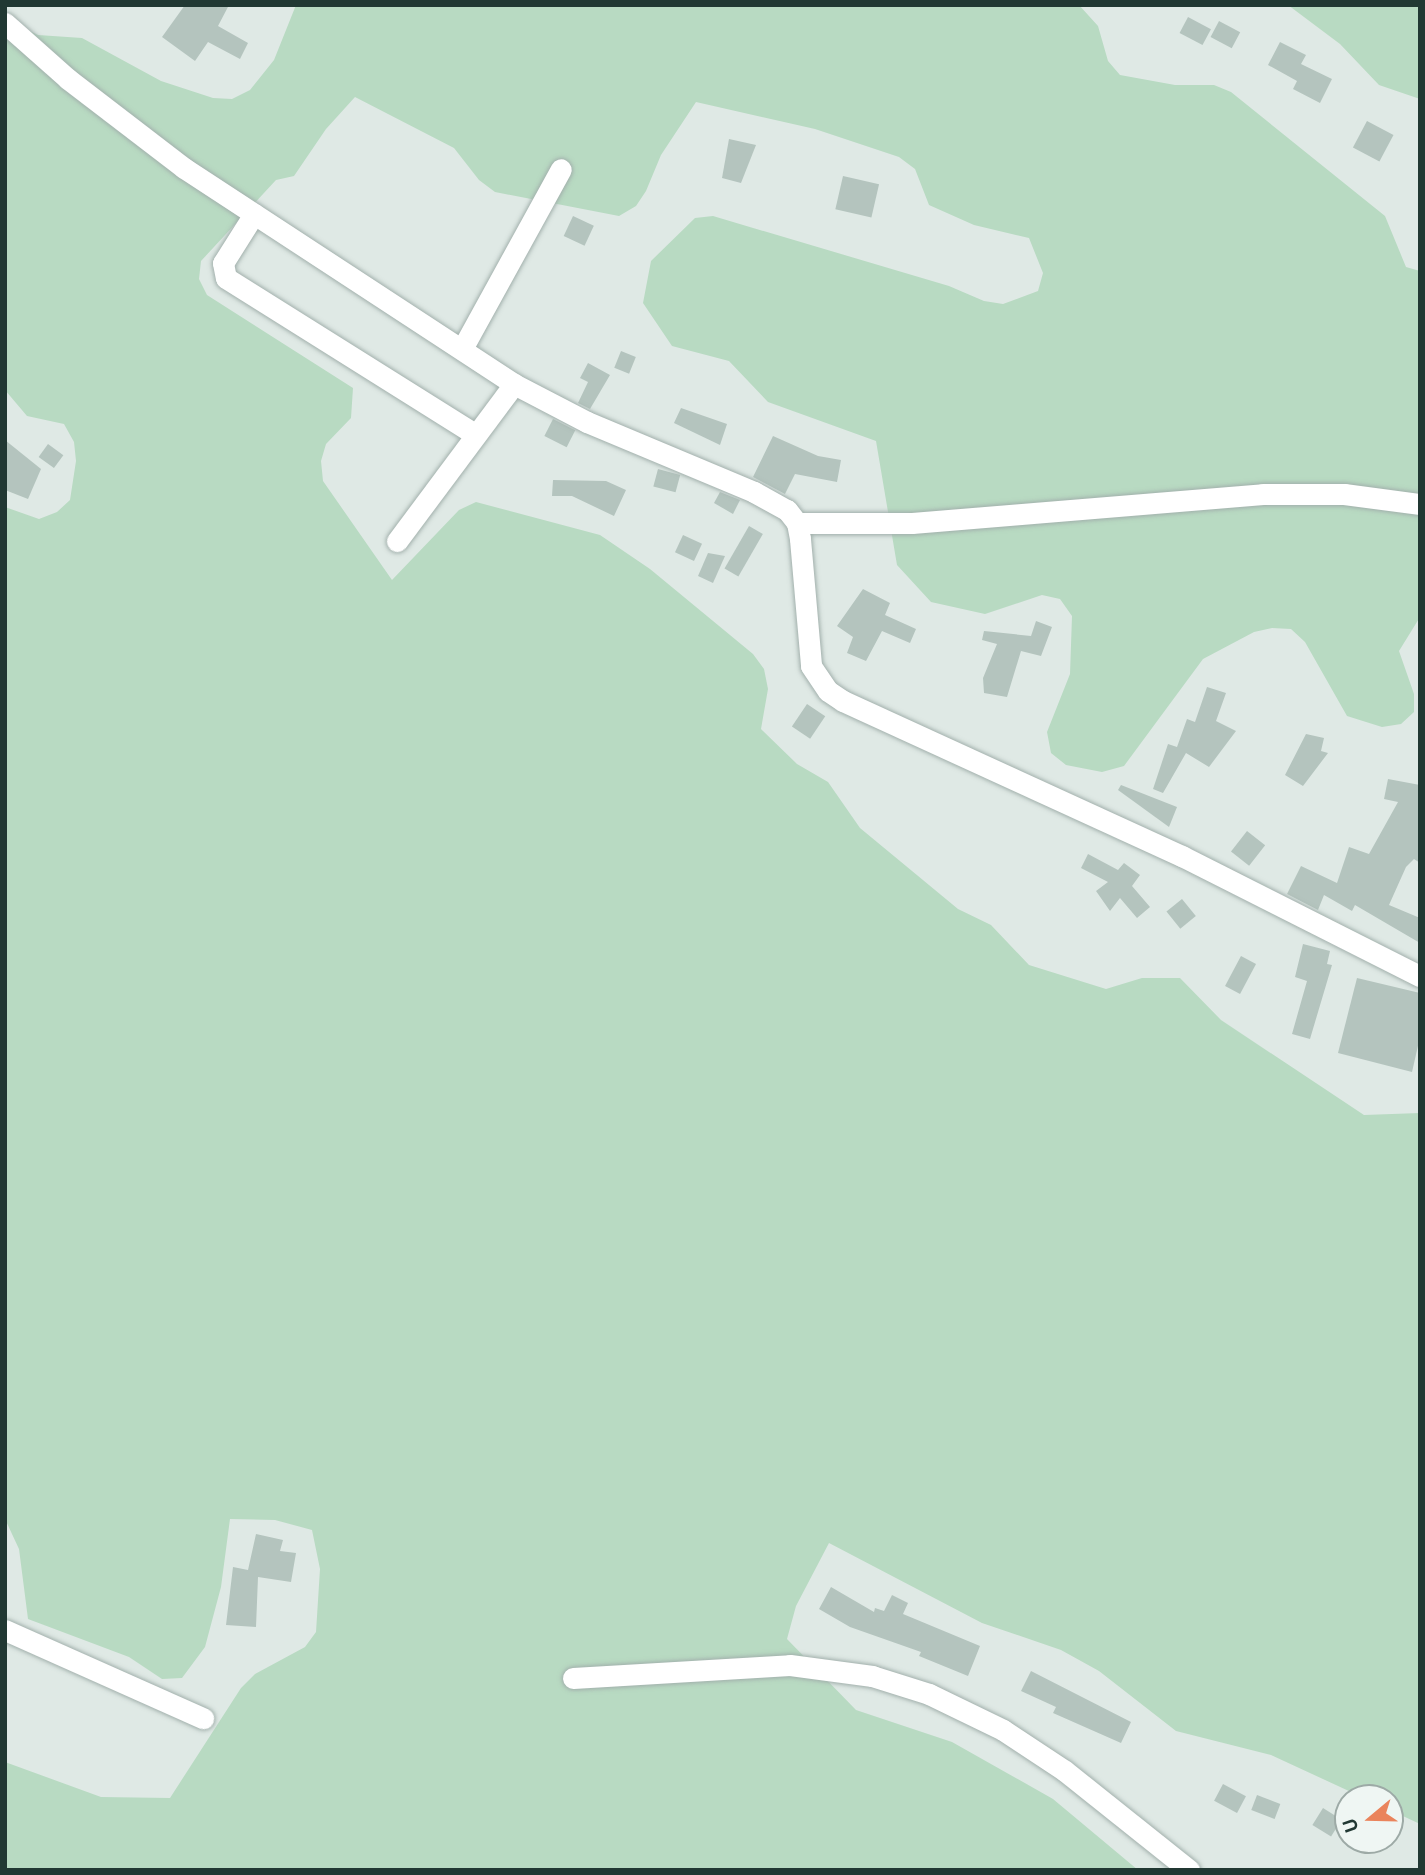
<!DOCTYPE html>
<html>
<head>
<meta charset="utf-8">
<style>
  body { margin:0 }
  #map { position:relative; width:1425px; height:1875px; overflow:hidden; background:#dfe9e5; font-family:"DM Sans",sans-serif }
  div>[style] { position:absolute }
  .green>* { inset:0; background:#b8dac2 }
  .building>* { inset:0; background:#b4c4be; transform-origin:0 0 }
  .roads { filter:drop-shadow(0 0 2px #a2b0ac) drop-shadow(0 0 2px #a2b0ac) }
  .minor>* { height:21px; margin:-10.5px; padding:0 10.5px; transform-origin:10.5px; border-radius:10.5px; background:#fff }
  span { translate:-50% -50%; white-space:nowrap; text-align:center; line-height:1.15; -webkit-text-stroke:7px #eff6f3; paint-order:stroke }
  .frame { position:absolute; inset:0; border:7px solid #213833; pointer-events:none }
  .north { position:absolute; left:1334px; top:1784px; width:70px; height:70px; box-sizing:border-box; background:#eff6f3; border:2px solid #9daaa6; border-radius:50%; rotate:251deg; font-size:19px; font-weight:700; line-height:28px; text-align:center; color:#213833 }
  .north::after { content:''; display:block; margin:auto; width:24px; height:32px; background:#ea845c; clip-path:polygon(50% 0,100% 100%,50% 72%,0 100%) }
</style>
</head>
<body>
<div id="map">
  <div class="green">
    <div style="clip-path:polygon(296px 5px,1079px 5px,1098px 26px,1108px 61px,1120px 75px,1175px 85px,1214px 85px,1231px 92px,1385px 216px,1406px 267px,1420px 271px,1420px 617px,1399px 651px,1414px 694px,1414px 712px,1401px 724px,1382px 727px,1347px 716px,1305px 642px,1291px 629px,1272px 628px,1254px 632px,1203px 659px,1124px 766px,1102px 772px,1066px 765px,1051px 753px,1047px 732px,1070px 674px,1072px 616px,1060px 599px,1042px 595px,985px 614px,931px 602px,897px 565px,876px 441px,768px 402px,729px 361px,672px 346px,643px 303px,651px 261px,695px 218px,713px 216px,949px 286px,984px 301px,1003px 304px,1038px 291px,1043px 273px,1029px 238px,974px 225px,929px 205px,915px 169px,899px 157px,815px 129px,696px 102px,661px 155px,646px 191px,636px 206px,619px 216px,495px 192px,479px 180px,454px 148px,355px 97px,326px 129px,294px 176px,276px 180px,201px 261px,199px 279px,207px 295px,353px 388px,351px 418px,326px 444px,321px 461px,323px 481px,392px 580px,459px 510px,476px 502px,600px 535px,650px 569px,753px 654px,764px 669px,768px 689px,761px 729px,797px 764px,828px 782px,860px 828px,958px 909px,991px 925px,1029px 965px,1106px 989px,1142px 978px,1180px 978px,1221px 1020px,1364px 1115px,1420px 1113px,1420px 1824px,1390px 1810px,1390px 1798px,1364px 1798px,1271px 1755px,1176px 1731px,1099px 1671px,1061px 1650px,982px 1623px,829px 1543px,796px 1606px,787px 1639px,856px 1710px,952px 1742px,1053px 1799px,1138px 1870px,5px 1870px,5px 1762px,101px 1797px,170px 1798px,241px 1688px,255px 1674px,305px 1647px,316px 1632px,320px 1569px,312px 1530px,275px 1520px,230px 1519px,221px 1587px,205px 1647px,182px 1678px,162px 1679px,129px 1657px,28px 1619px,19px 1549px,5px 1519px,5px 507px,39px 519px,57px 512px,70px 500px,76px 461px,74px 442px,64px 424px,27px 416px,5px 390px,5px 19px,38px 35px,82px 38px,161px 81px,213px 98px,232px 99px,250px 90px,274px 60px)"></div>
    <div style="clip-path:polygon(1288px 5px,1420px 5px,1420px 99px,1379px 85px,1340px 44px)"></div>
  </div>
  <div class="building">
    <div style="clip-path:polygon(185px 5px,229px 5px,218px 26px,248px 43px,240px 59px,208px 42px,195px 61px,162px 37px)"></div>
    <div style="left:1188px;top:17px;width:26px;height:18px;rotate:28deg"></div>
    <div style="left:1219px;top:21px;width:24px;height:18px;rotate:28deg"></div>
    <div style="clip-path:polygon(1280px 42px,1306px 55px,1301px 64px,1332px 79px,1320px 103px,1293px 89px,1297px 81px,1268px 65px)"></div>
    <div style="left:1367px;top:121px;width:30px;height:30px;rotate:28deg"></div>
    <div style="clip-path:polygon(729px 139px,756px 145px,741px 183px,722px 178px)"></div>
    <div style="left:843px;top:176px;width:37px;height:34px;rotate:13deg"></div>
    <div style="left:573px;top:216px;width:23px;height:22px;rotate:25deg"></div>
    <div style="left:621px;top:351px;width:16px;height:18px;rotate:22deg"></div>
    <div style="clip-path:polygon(588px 363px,610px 375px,590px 409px,578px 403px,588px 382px,580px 378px)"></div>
    <div style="clip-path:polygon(681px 408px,727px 424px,720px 445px,674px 423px)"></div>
    <div style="left:553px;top:419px;width:25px;height:19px;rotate:27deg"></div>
    <div style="clip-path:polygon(773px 436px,818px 456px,841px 460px,837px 482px,795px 474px,785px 494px,753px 477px)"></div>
    <div style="clip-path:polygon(5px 440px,41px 469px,28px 499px,5px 490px)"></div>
    <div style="left:48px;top:444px;width:19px;height:16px;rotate:36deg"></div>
    <div style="left:658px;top:469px;width:23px;height:18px;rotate:15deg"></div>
    <div style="clip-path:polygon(553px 480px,606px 481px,626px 490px,614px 516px,572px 496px,552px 496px)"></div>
    <div style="clip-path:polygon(720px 492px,740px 500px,733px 514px,714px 503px)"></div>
    <div style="left:749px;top:526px;width:16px;height:49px;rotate:30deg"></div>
    <div style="left:683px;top:535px;width:21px;height:19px;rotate:25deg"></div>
    <div style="clip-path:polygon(708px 553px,725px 556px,713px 583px,698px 576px)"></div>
    <div style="clip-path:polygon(863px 589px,890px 603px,885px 615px,916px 629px,910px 643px,882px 631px,866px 661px,847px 653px,853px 637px,837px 626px)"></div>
    <div style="clip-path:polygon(1036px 621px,1052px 627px,1041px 656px,1021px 651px,1007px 697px,984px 693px,983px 678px,997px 644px,982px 640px,984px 631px,1031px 636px)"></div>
    <div style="clip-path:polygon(1207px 687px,1226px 693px,1216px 721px,1236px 731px,1209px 767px,1186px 753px,1163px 793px,1153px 789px,1168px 744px,1177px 747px,1187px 719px,1195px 722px)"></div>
    <div style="left:807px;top:704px;width:22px;height:27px;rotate:34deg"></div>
    <div style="clip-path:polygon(1306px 734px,1324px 738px,1321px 751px,1328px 753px,1303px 786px,1285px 775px)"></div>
    <div style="clip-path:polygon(1388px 779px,1420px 785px,1420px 863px,1414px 859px,1406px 867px,1389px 905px,1420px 918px,1420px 943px,1355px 905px,1352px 911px,1324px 895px,1318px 910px,1287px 894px,1301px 866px,1337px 883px,1349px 847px,1369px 854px,1398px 802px,1384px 799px)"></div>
    <div style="clip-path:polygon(1121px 785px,1177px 807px,1169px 827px,1118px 790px)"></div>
    <div style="left:1247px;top:831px;width:23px;height:26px;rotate:38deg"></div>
    <div style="clip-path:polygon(1088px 854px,1118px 870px,1124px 863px,1140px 875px,1132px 886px,1150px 907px,1137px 918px,1120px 898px,1110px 911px,1096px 891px,1108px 882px,1081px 868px)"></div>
    <div style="left:1182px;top:899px;width:22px;height:20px;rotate:51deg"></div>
    <div style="clip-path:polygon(1303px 944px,1330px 951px,1327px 964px,1332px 965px,1310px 1039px,1292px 1034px,1307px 981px,1295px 977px)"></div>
    <div style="left:1241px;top:956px;width:17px;height:34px;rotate:28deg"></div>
    <div style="clip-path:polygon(1357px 978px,1420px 993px,1420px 1037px,1412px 1072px,1338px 1053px)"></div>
    <div style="clip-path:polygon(256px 1534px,283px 1540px,280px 1551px,296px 1553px,291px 1582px,258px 1577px,256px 1627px,226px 1625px,233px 1567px,248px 1570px)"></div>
    <div style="clip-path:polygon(831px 1587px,874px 1612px,875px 1608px,884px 1611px,892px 1595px,908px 1603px,903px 1614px,980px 1646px,968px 1676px,919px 1656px,921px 1652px,850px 1627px,819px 1609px)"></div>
    <div style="clip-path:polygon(1031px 1671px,1131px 1722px,1121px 1743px,1053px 1713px,1056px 1707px,1021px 1691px)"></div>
    <div style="left:1223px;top:1784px;width:26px;height:19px;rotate:28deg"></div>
    <div style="left:1257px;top:1795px;width:25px;height:16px;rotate:21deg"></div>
    <div style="left:1323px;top:1808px;width:22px;height:20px;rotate:32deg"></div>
  </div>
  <div class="roads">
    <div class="minor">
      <div style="left:5px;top:23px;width:84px;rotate:41.6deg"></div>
      <div style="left:68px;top:79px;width:146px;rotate:37.5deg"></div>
      <div style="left:184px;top:168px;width:394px;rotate:33.2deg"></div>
      <div style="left:514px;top:384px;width:82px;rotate:27.5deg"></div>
      <div style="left:587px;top:422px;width:181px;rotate:22.7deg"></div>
      <div style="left:754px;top:492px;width:38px;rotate:29deg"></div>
      <div style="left:787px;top:510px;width:16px;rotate:52deg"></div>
      <div style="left:797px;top:523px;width:16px;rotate:79deg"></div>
      <div style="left:800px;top:539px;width:127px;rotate:85deg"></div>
      <div style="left:811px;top:666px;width:30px;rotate:56deg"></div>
      <div style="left:828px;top:691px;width:18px;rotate:34deg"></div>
      <div style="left:843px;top:701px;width:373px;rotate:24.6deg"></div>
      <div style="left:1182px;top:856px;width:267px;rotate:26.8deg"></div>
      <div style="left:254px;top:214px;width:58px;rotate:122.3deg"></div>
      <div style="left:223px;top:263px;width:15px;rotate:79deg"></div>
      <div style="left:226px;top:278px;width:294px;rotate:32.1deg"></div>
      <div style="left:462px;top:349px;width:205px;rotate:-61.2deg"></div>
      <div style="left:797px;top:523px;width:115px"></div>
      <div style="left:912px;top:523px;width:352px;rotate:-4.7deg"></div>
      <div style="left:1263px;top:494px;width:81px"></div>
      <div style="left:1344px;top:494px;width:77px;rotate:7.5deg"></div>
      <div style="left:397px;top:541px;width:196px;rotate:-53.3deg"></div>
      <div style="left:5px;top:1630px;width:217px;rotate:24deg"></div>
      <div style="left:573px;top:1678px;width:217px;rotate:-3.4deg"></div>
      <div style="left:790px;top:1665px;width:83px;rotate:7.6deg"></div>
      <div style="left:872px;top:1676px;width:60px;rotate:17.5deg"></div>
      <div style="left:929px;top:1694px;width:82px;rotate:25.9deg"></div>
      <div style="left:1003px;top:1730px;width:74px;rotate:33.5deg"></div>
      <div style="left:1065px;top:1771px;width:159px;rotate:38.6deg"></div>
    </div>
  </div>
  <div class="frame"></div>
  <div class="north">U</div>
</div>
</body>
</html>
